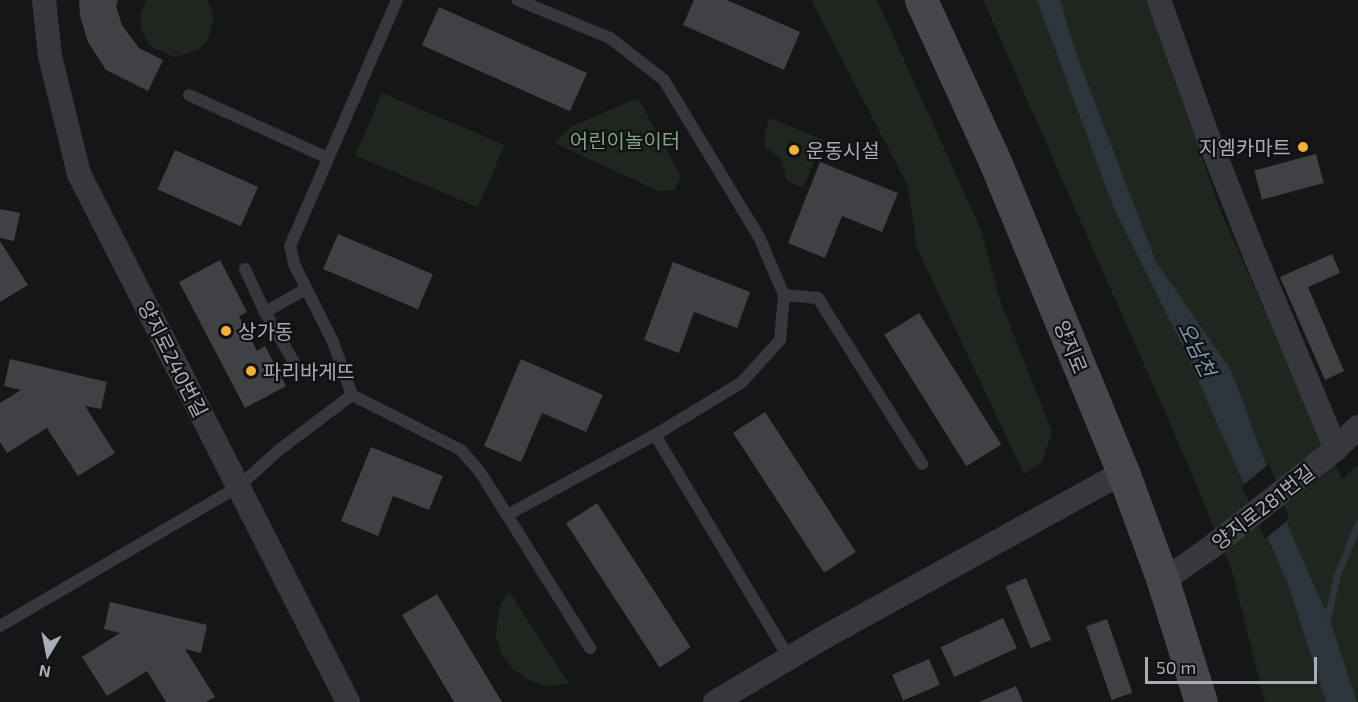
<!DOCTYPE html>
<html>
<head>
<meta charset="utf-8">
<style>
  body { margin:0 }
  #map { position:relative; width:1358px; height:702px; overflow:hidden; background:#161618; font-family:"Exo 2","Noto Sans KR",sans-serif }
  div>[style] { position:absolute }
  .green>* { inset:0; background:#1e261f; transform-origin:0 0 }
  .water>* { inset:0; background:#2c353c }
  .pier>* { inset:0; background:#161618 }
  .stream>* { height:7px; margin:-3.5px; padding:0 3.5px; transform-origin:3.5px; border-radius:3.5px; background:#2c353c }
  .building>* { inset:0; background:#404145; transform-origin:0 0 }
  .lane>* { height:12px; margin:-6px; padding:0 6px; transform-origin:6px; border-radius:6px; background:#37383d }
  .street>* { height:24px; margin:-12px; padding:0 12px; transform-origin:12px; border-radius:12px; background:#37383d }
  .secondary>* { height:33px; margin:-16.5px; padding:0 16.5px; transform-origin:16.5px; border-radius:16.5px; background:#45474d }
  .dots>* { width:16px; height:16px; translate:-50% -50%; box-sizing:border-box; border:3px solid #111113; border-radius:50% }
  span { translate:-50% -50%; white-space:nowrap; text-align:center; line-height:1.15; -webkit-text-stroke:4.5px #111113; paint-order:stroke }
  .park-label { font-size:20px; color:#7fa381 }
  .poi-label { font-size:20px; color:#a8adb8 }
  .right { translate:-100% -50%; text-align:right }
  .left { translate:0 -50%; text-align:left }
  .street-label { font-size:20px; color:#a8adb8 }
  .water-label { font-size:21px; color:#7f9bb3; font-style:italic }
  .north { position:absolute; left:18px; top:624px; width:60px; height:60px; -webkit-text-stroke:4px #111113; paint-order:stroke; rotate:190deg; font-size:16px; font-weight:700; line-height:24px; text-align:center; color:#a8adb8 }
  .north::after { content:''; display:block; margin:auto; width:21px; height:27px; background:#a8adb8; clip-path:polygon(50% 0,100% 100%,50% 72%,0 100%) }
  .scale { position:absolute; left:1145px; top:657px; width:172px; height:27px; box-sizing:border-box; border:3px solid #a8adb8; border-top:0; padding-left:8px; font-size:18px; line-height:21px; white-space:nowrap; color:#a8adb8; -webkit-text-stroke:4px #111113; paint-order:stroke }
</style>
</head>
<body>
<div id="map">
  <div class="green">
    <div style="clip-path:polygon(146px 0,208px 0,214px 19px,207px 42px,198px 50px,175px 57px,153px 48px,145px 38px,141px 27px,140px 15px)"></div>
    <div style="clip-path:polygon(811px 0,877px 0,981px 230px,1001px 303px,1052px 431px,1042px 462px,1024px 474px,917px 248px,908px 186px)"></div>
    <div style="clip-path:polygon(983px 0,1147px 0,1221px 212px,1300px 391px,1342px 479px,1358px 465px,1358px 702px,1265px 702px,1232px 571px,1183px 453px)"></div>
    <div style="left:382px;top:93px;width:133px;height:68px;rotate:23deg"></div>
    <div style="clip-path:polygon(638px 98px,681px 176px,675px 190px,658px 191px,555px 143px,570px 127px)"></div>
    <div style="clip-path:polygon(770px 118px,824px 140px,803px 188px,787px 181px,781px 159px,765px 147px,764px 135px)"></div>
    <div style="clip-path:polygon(509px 591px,569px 684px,547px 686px,528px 680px,513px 669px,501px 654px,496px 637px,497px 624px,500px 605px)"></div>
  </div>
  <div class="water">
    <div style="clip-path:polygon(1037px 0,1060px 0,1077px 56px,1156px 262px,1231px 370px,1294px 540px,1331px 623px,1357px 702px,1326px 702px,1288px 584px,1188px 357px,1113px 206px)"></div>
  </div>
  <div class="pier">
    <div style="clip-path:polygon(1269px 464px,1289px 519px,1265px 539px,1242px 486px)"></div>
  </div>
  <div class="stream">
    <div style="left:1326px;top:623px;width:49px;rotate:-77.1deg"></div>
    <div style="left:1337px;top:575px;width:56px;rotate:-68deg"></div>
  </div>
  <div class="building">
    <div style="clip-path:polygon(79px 0,118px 0,116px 6px,122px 25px,139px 48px,163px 60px,148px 91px,106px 70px,88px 42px,80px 16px)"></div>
    <div style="clip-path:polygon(694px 0,727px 0,800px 32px,784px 70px,683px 25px)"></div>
    <div style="left:439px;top:7px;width:162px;height:42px;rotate:24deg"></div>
    <div style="left:175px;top:150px;width:91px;height:43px;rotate:24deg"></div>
    <div style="left:1316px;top:154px;width:30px;height:64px;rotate:75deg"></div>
    <div style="clip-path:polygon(820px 162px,898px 193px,882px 232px,842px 216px,825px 258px,788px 243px)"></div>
    <div style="clip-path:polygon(0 209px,20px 213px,14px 241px,0 238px)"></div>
    <div style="left:338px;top:234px;width:103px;height:38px;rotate:23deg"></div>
    <div style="clip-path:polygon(0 241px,28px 285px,0 302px)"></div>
    <div style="clip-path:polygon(1332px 254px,1340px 273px,1308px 287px,1344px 371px,1325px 380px,1280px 277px)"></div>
    <div style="clip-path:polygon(220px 260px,247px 312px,239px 316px,257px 351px,265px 346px,286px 386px,245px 408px,179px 282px)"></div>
    <div style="clip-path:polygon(673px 262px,750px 292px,737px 328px,694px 312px,679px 353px,644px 340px)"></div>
    <div style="left:919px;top:313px;width:155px;height:41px;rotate:58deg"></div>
    <div style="clip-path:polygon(10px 359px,107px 382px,101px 409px,85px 406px,115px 453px,78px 476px,47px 428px,7px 453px,0 442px,0 403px,21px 390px,4px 386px)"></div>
    <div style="clip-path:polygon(521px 359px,603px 395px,586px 432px,542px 413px,521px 462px,484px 446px)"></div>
    <div style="left:765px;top:412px;width:167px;height:38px;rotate:57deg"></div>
    <div style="clip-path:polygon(371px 447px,443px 476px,429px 510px,393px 496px,378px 536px,341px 521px)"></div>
    <div style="left:597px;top:503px;width:172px;height:37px;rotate:57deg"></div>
    <div style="left:1026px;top:578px;width:67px;height:22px;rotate:68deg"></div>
    <div style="clip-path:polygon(437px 594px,502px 702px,454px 702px,402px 615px)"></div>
    <div style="clip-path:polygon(110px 602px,207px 625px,201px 653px,185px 649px,215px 697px,206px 702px,166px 702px,147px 671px,107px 696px,82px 657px,120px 633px,104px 629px)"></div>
    <div style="left:1003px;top:618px;width:33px;height:69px;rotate:65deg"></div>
    <div style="left:1107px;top:619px;width:78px;height:22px;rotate:71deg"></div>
    <div style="left:929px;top:659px;width:28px;height:40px;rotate:67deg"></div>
    <div style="clip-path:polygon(1016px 686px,1023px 702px,979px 702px)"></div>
  </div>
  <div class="lane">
    <div style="left:397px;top:0;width:268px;rotate:113.5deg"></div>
    <div style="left:290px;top:246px;width:18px;rotate:77deg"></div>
    <div style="left:294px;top:264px;width:87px;rotate:63.4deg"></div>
    <div style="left:333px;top:342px;width:56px;rotate:70.3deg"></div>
    <div style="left:352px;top:395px;width:122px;rotate:26.8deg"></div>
    <div style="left:461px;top:450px;width:29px;rotate:49deg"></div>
    <div style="left:480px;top:472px;width:51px;rotate:57.9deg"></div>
    <div style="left:507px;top:515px;width:168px;rotate:-28.4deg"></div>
    <div style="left:655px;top:435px;width:102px;rotate:-31.3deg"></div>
    <div style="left:742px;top:382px;width:57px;rotate:-47.9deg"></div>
    <div style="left:780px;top:340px;width:45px;rotate:-84.9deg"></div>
    <div style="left:784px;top:295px;width:63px;rotate:-113.3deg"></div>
    <div style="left:759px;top:237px;width:184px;rotate:-121.2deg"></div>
    <div style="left:664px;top:80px;width:68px;rotate:-142.1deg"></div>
    <div style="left:610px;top:38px;width:100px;rotate:-157.6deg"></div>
    <div style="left:189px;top:95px;width:153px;rotate:24.4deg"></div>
    <div style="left:245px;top:269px;width:47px;rotate:65.1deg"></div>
    <div style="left:265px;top:312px;width:68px;rotate:60deg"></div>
    <div style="left:784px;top:295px;width:34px;rotate:5deg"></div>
    <div style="left:818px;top:298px;width:196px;rotate:57.9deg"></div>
    <div style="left:265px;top:312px;width:47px;rotate:-29.3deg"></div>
    <div style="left:655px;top:435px;width:260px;rotate:59deg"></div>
    <div style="left:507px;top:515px;width:157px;rotate:58deg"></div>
    <div style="left:0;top:626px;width:276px;rotate:-30.3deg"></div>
    <div style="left:238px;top:487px;width:55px;rotate:-42.1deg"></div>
    <div style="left:279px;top:450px;width:91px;rotate:-37deg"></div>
  </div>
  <div class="street">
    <div style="left:44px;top:0;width:56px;rotate:83.9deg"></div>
    <div style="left:50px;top:56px;width:122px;rotate:76.2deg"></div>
    <div style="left:79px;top:174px;width:593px;rotate:63deg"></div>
    <div style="left:1159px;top:0;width:142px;rotate:70.3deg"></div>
    <div style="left:1207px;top:134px;width:133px;rotate:68.4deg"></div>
    <div style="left:1256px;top:258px;width:207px;rotate:67.3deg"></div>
    <div style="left:1163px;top:581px;width:57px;rotate:-35.1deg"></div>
    <div style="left:1210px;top:548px;width:160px;rotate:-38.2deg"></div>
    <div style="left:1336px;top:449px;width:31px;rotate:-45deg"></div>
    <div style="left:715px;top:702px;width:123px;rotate:-30.7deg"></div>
    <div style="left:821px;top:639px;width:345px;rotate:-28.9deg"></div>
  </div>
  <div class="secondary">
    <div style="left:921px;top:0;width:180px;rotate:65.4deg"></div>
    <div style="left:996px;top:164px;width:333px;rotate:67.6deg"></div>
    <div style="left:1123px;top:472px;width:116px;rotate:69.8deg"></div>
    <div style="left:1163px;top:581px;width:127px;rotate:72.6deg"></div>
  </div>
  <div class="dots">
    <div style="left:1303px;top:147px;background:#f2b134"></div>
    <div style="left:794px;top:150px;background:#f2b134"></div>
    <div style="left:226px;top:331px;background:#f2b134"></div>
    <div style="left:251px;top:371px;background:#f2b134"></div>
  </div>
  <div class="park-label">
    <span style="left:625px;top:140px">어린이놀이터</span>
  </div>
  <div class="poi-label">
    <span class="right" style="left:1291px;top:147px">지엠카마트</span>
    <span class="left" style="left:806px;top:150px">운동시설</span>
    <span class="left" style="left:238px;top:331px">상가동</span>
    <span class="left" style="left:263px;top:371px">파리바게뜨</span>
  </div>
  <div class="street-label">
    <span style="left:1071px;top:347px;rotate:68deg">양지로</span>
    <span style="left:173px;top:359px;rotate:63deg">양지로240번길</span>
    <span style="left:1263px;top:507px;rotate:-38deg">양지로281번길</span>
  </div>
  <div class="water-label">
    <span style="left:1197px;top:349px;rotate:64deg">오남천</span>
  </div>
  <div class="north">N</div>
  <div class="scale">50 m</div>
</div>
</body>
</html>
